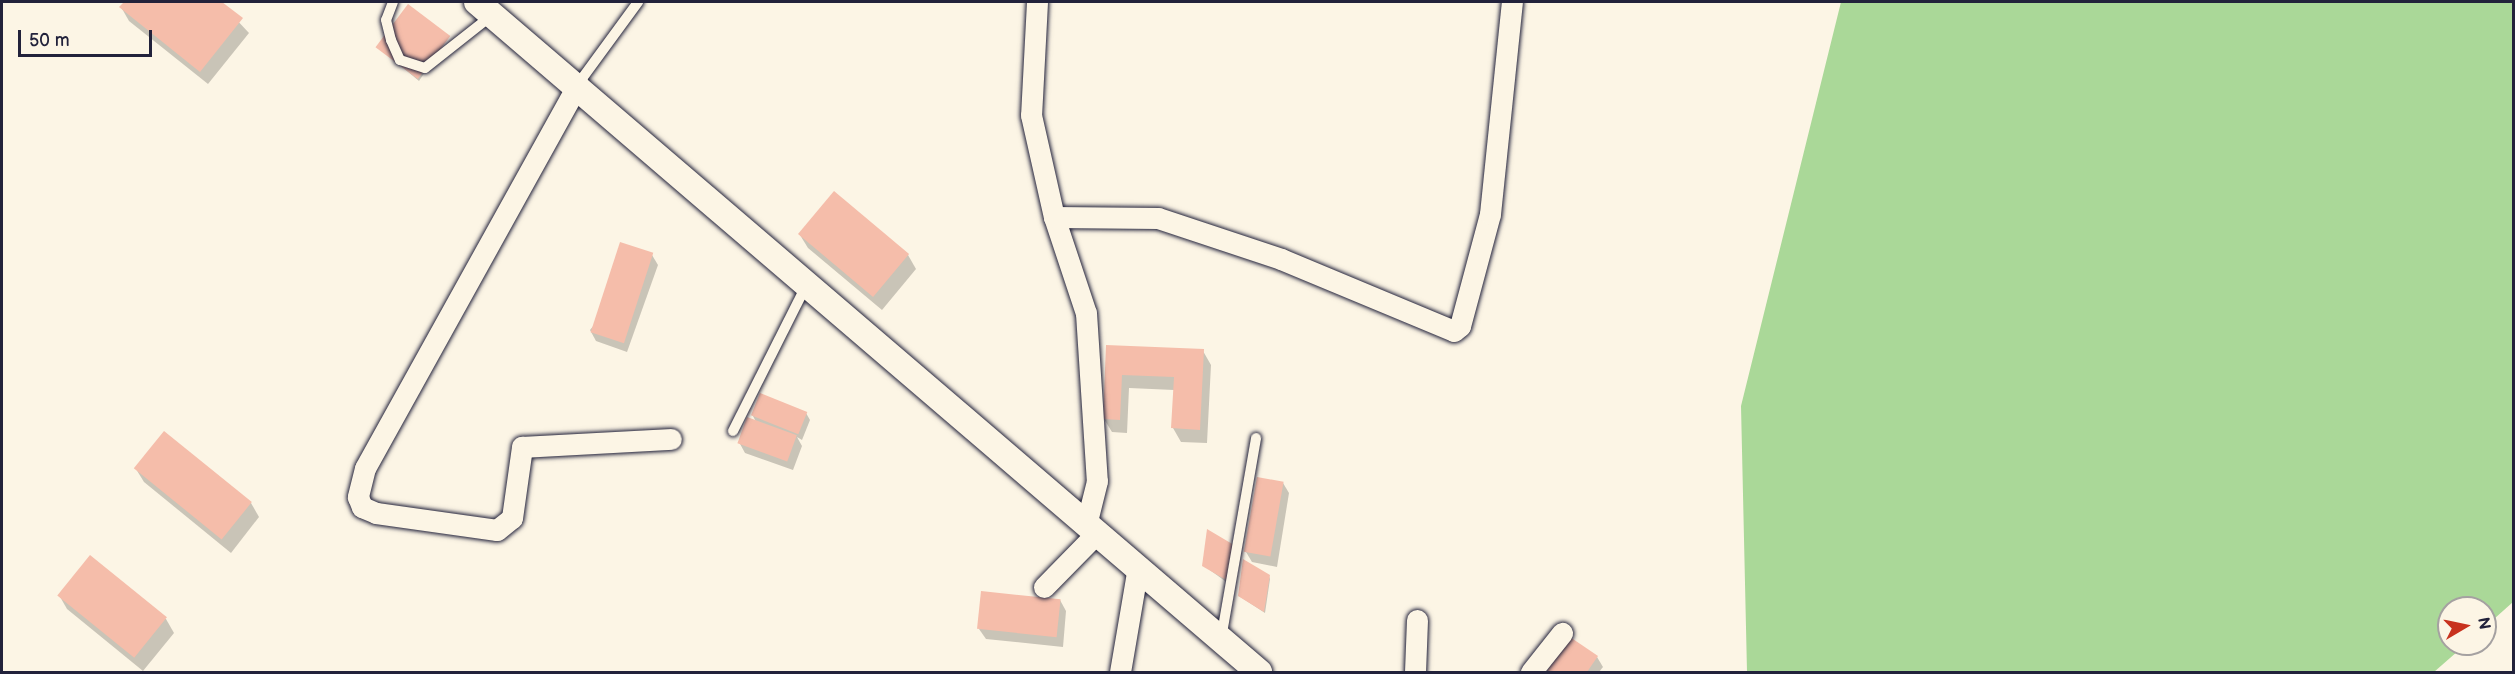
<!DOCTYPE html>
<html>
<head>
<meta charset="utf-8">
<style>
  body { margin:0 }
  #map { position:relative; width:2515px; height:674px; overflow:hidden; background:#fcf5e5; font-family:"Balsamiq Sans",sans-serif }
  div>[style] { position:absolute }
  .green>* { inset:0; background:#aad898 }
  .shadow>* { inset:0; background:#0003 }
  .building>* { inset:0; background:#f5bdaa; transform-origin:0 0 }
  .roads { filter:drop-shadow(0 0 2px #22223b) drop-shadow(0 0 2px #22223b) }
  .service>* { height:10px; margin:-5px; padding:0 5px; transform-origin:5px; border-radius:5px; background:#fcf5e5 }
  .minor>* { height:21px; margin:-10.5px; padding:0 10.5px; transform-origin:10.5px; border-radius:10.5px; background:#fcf5e5 }
  .tertiary>* { height:26px; margin:-13px; padding:0 13px; transform-origin:13px; border-radius:13px; background:#fcf5e5 }
  span { translate:-50% -50%; white-space:nowrap; text-align:center; line-height:1.15; -webkit-text-stroke:4.5px #fcf5e5; paint-order:stroke }
  .frame { position:absolute; inset:0; border:3px solid #22223b; pointer-events:none }
  .north { position:absolute; left:2437px; top:596px; width:60px; height:60px; box-sizing:border-box; background:#fcf5e5; border:2px solid #a5a1a1; border-radius:50%; rotate:81deg; font-size:16px; font-weight:700; line-height:24px; text-align:center; color:#22223b }
  .north::after { content:''; display:block; margin:auto; width:21px; height:27px; background:#c8321e; clip-path:polygon(50% 0,100% 100%,50% 72%,0 100%) }
  .scale { position:absolute; left:18px; top:30px; width:134px; height:27px; box-sizing:border-box; border:3px solid #22223b; border-top:0; padding-left:8px; font-size:18px; line-height:21px; white-space:nowrap; color:#22223b; -webkit-text-stroke:4px #fcf5e5; paint-order:stroke }
</style>
</head>
<body>
<div id="map">
  <div class="green">
    <div style="clip-path:polygon(1841px 2px,2513px 2px,2513px 602px,2485px 627px,2485px 608px,2449px 608px,2449px 644px,2466px 644px,2434px 672px,1747px 672px,1741px 406px)"></div>
  </div>
  <div class="shadow">
    <div style="clip-path:polygon(125px 2px,220px 2px,249px 33px,208px 84px,129px 21px,121px 7px)"></div>
    <div style="clip-path:polygon(448px 37px,419px 81px,378px 47px)"></div>
    <div style="clip-path:polygon(800px 235px,908px 255px,916px 269px,882px 310px,808px 248px)"></div>
    <div style="clip-path:polygon(652px 255px,658px 265px,627px 352px,596px 341px,590px 330px)"></div>
    <div style="clip-path:polygon(1108px 346px,1203px 351px,1211px 365px,1207px 443px,1181px 442px,1173px 428px,1174px 390px,1129px 388px,1127px 433px,1112px 432px,1104px 419px)"></div>
    <div style="clip-path:polygon(806px 413px,810px 420px,802px 440px,797px 437px,802px 446px,793px 470px,745px 453px,739px 442px,756px 422px,752px 414px)"></div>
    <div style="clip-path:polygon(164px 433px,251px 503px,259px 517px,231px 553px,144px 482px,136px 469px)"></div>
    <div style="clip-path:polygon(1283px 483px,1289px 493px,1277px 567px,1252px 562px,1246px 552px)"></div>
    <div style="clip-path:polygon(1209px 531px,1229px 584px,1203px 565px)"></div>
    <div style="clip-path:polygon(1269px 576px,1270px 579px,1265px 613px,1239px 596px)"></div>
    <div style="clip-path:polygon(59px 595px,166px 619px,174px 633px,143px 671px,67px 609px)"></div>
    <div style="clip-path:polygon(1060px 600px,1066px 611px,1063px 647px,986px 639px,979px 629px)"></div>
    <div style="clip-path:polygon(1570px 639px,1597px 657px,1603px 667px,1599px 672px,1547px 672px)"></div>
  </div>
  <div class="building">
    <div style="clip-path:polygon(124px 2px,222px 2px,243px 18px,200px 72px,119px 7px)"></div>
    <div style="left:408px;top:4px;width:53px;height:54px;rotate:37deg"></div>
    <div style="left:834px;top:191px;width:98px;height:56px;rotate:40deg"></div>
    <div style="left:620px;top:242px;width:35px;height:95px;rotate:18deg"></div>
    <div style="clip-path:polygon(1106px 345px,1204px 349px,1200px 430px,1171px 428px,1174px 377px,1122px 375px,1120px 420px,1103px 419px)"></div>
    <div style="left:760px;top:393px;width:51px;height:24px;rotate:22deg"></div>
    <div style="left:747px;top:417px;width:53px;height:28px;rotate:20deg"></div>
    <div style="left:164px;top:431px;width:113px;height:48px;rotate:39deg"></div>
    <div style="left:1257px;top:477px;width:27px;height:76px;rotate:10deg"></div>
    <div style="clip-path:polygon(1207px 529px,1234px 545px,1228px 581px,1202px 566px)"></div>
    <div style="left:90px;top:555px;width:99px;height:52px;rotate:39deg"></div>
    <div style="clip-path:polygon(1243px 559px,1270px 575px,1264px 612px,1238px 596px)"></div>
    <div style="left:981px;top:591px;width:80px;height:38px;rotate:6deg"></div>
    <div style="clip-path:polygon(1570px 637px,1598px 656px,1587px 672px,1546px 672px)"></div>
  </div>
  <div class="roads">
    <div class="service">
      <div style="left:393px;top:2px;width:19px;rotate:111deg"></div>
      <div style="left:386px;top:20px;width:21px;rotate:76deg"></div>
      <div style="left:391px;top:40px;width:22px;rotate:66deg"></div>
      <div style="left:400px;top:60px;width:26px;rotate:18deg"></div>
      <div style="left:425px;top:68px;width:85px;rotate:-38.3deg"></div>
      <div style="left:578px;top:84px;width:102px;rotate:-53.8deg"></div>
      <div style="left:733px;top:431px;width:165px;rotate:-63.3deg"></div>
      <div style="left:1221px;top:639px;width:204px;rotate:-80.1deg"></div>
    </div>
    <div class="minor">
      <div style="left:1037px;top:2px;width:113px;rotate:93deg"></div>
      <div style="left:1031px;top:115px;width:105px;rotate:77.3deg"></div>
      <div style="left:1054px;top:217px;width:101px;rotate:71.6deg"></div>
      <div style="left:1086px;top:313px;width:168px;rotate:86.3deg"></div>
      <div style="left:1097px;top:481px;width:45px;rotate:104deg"></div>
      <div style="left:578px;top:84px;width:439px;rotate:119deg"></div>
      <div style="left:365px;top:468px;width:30px;rotate:104deg"></div>
      <div style="left:358px;top:497px;width:11px;rotate:68deg"></div>
      <div style="left:362px;top:507px;width:15px;rotate:23deg"></div>
      <div style="left:376px;top:513px;width:122px;rotate:8deg"></div>
      <div style="left:497px;top:530px;width:19px;rotate:-39deg"></div>
      <div style="left:512px;top:518px;width:72px;rotate:-82deg"></div>
      <div style="left:522px;top:447px;width:149px;rotate:-3.1deg"></div>
      <div style="left:1054px;top:217px;width:104px;rotate:0.6deg"></div>
      <div style="left:1158px;top:218px;width:130px;rotate:18.4deg"></div>
      <div style="left:1281px;top:259px;width:187px;rotate:22.6deg"></div>
      <div style="left:1454px;top:331px;width:8px;rotate:-40deg"></div>
      <div style="left:1460px;top:326px;width:116px;rotate:-75deg"></div>
      <div style="left:1490px;top:214px;width:213px;rotate:-84.1deg"></div>
      <div style="left:1044px;top:587px;width:73px;rotate:-45.6deg"></div>
      <div style="left:1120px;top:672px;width:107px;rotate:-80.3deg"></div>
      <div style="left:1415px;top:672px;width:52px;rotate:-87.8deg"></div>
      <div style="left:1531px;top:672px;width:50px;rotate:-51.5deg"></div>
    </div>
    <div class="tertiary">
      <div style="left:477px;top:2px;width:1030px;rotate:40.59deg"></div>
    </div>
  </div>
  <div class="frame"></div>
  <div class="north">N</div>
  <div class="scale">50 m</div>
</div>
</body>
</html>
